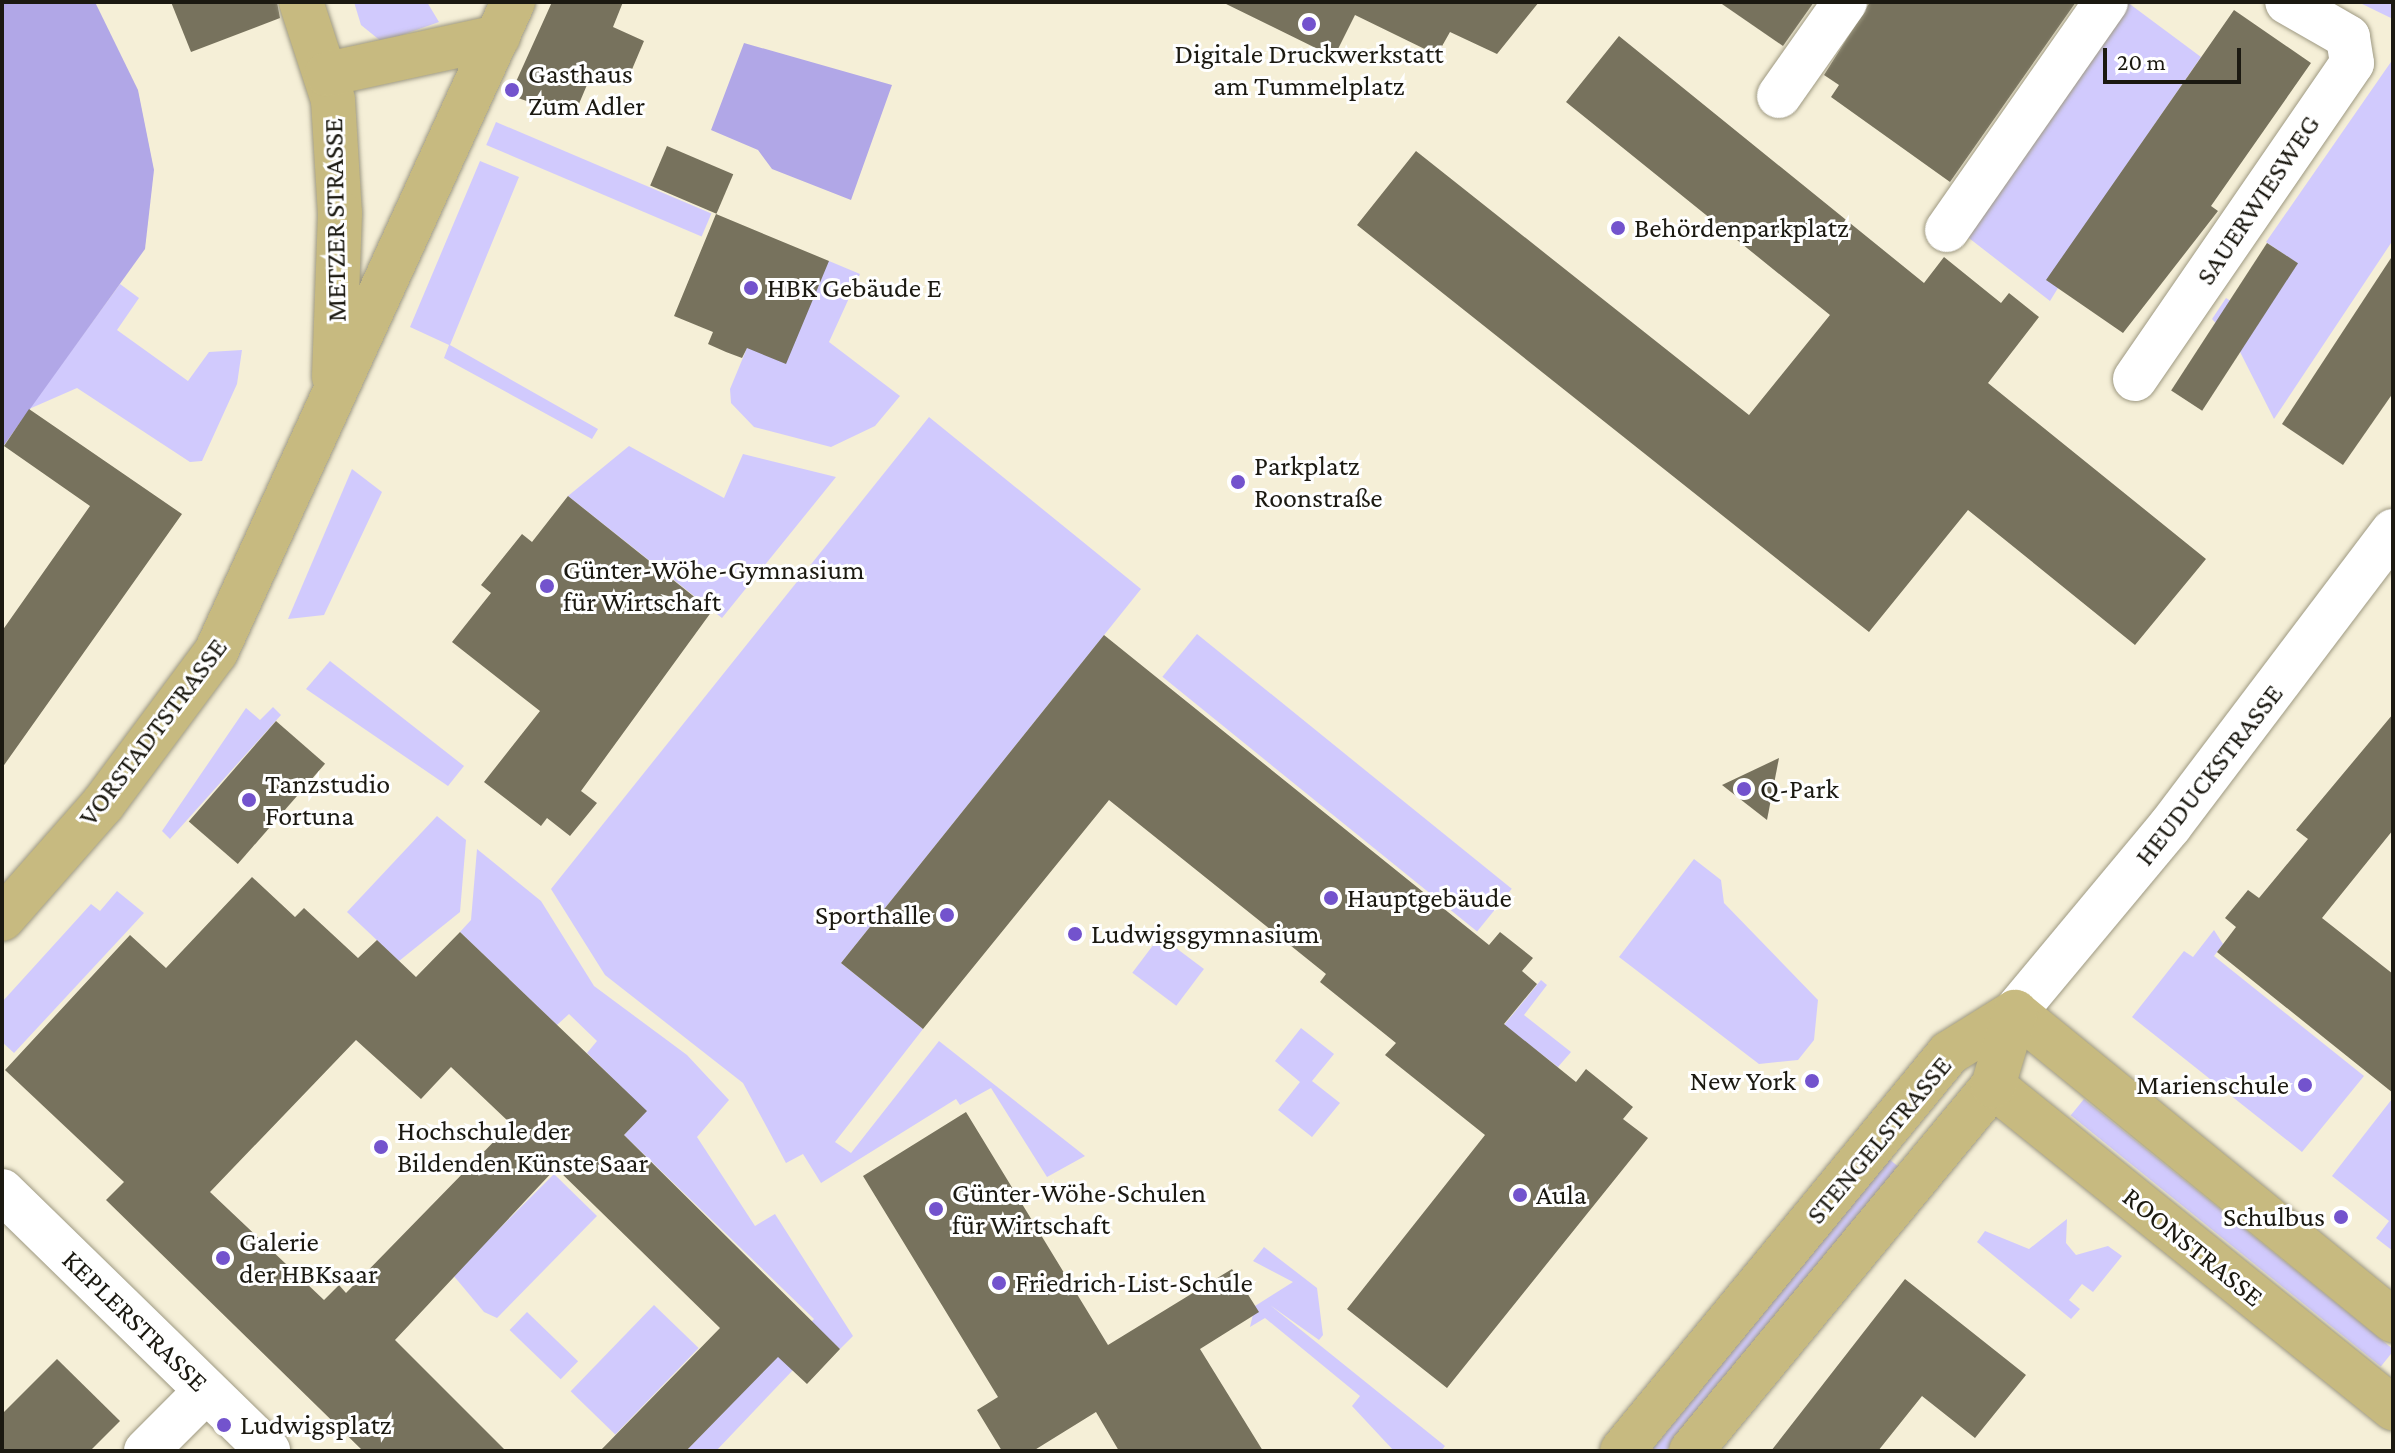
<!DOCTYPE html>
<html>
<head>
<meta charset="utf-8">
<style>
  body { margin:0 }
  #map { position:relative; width:2395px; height:1453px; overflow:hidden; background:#f5efd7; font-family:"Crimson Pro",serif }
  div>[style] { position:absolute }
  .green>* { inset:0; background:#d1cafd; transform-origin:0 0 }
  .forest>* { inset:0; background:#b1a7e7 }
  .building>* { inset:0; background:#77725d; transform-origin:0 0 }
  .roads { filter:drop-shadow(0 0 2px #9e9982) drop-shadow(0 0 2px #9e9982) }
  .minor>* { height:44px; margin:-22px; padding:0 22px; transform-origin:22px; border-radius:22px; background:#fff }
  .major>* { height:44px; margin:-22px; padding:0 22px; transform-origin:22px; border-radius:22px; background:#c7ba80 }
  .dots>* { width:22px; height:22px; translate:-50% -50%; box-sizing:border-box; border:4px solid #fff; border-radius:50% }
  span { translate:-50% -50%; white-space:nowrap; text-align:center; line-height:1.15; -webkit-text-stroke:6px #fff; paint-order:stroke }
  .poi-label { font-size:28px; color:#1b1911 }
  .left { translate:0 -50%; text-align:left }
  .right { translate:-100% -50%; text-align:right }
  .street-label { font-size:28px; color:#1b1911 }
  .frame { position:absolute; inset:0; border:4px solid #1b1911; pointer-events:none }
  .scale { position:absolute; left:2103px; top:48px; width:138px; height:36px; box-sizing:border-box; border:4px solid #1b1911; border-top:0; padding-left:10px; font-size:24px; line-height:28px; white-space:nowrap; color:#1b1911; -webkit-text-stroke:6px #fff; paint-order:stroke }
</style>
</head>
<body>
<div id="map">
  <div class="green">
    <div style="clip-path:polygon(354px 2px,427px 2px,439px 22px,382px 42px,361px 25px)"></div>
    <div style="clip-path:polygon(2127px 2px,2201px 57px,2047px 280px,2058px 288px,2050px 301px,1965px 235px)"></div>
    <div style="clip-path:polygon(2358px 2px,2393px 2px,2393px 19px)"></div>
    <div style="clip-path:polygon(2393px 59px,2393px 240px,2274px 419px,2238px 348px,2212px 319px,2226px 298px,2259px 319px,2297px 263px,2266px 242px)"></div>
    <div style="left:496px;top:122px;width:234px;height:25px;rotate:23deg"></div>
    <div style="clip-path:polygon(480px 161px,519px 177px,450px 345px,598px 429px,592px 439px,444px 358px,449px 345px,410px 327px)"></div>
    <div style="clip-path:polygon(829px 261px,860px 274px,829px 342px,900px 396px,875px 426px,831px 447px,754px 427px,731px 403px,730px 389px,747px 348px)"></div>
    <div style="clip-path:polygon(120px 284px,139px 298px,117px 330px,188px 381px,209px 352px,242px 350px,237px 384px,202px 461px,190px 462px,77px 388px,29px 409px)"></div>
    <div style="clip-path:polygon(929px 417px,1141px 589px,841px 963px,923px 1029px,835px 1142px,851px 1153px,939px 1041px,1085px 1156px,1047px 1177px,991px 1088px,960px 1105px,956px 1099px,821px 1183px,803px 1154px,786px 1163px,743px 1083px,605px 975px,551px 889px)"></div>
    <div style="clip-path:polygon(629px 446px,724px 498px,743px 454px,836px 477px,722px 618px,568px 496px)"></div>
    <div style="clip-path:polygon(352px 469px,382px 492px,324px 615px,288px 619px)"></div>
    <div style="left:1197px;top:634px;width:405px;height:55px;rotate:39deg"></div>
    <div style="clip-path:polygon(330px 661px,464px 766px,448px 786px,306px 689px)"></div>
    <div style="clip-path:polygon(273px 707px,281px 715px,170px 839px,162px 831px,246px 708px,260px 720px)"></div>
    <div style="clip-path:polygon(437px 816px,466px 840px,460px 912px,399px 961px,347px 912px)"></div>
    <div style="clip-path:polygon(477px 849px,541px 901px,594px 986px,687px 1055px,729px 1100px,697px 1137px,755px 1226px,775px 1214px,853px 1336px,840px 1349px,818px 1329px,793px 1370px,716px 1451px,686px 1451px,814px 1319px,624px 1135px,646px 1111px,587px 1053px,597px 1041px,569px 1014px,557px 1025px,460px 932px,471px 920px)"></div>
    <div style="clip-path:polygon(1694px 859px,1721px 880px,1724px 903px,1818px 1000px,1814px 1040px,1798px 1060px,1759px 1064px,1619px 957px)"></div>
    <div style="clip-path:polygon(117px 891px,144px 913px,14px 1053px,2px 1042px,2px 1002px,91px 904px,100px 911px)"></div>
    <div style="clip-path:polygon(2214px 930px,2223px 944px,2214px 956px,2364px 1076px,2302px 1152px,2132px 1017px,2184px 951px,2193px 957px)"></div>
    <div style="left:1160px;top:936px;width:55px;height:46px;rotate:37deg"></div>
    <div style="clip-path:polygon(1541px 980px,1547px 985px,1524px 1015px,1571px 1052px,1558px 1067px,1504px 1025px)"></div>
    <div style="clip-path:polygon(1301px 1028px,1334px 1054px,1312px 1081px,1340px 1103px,1312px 1137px,1278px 1110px,1300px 1082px,1275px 1061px)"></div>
    <div style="left:2084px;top:1099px;width:399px;height:21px;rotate:39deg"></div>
    <div style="clip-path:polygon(2392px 1099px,2393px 1099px,2393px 1251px,2376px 1238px,2389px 1221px,2332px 1176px)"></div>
    <div style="clip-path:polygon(1889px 1159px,1900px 1168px,1666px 1451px,1651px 1451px)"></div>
    <div style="clip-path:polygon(554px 1174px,597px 1216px,497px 1318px,484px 1312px,453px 1275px)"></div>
    <div style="clip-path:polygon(2067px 1219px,2066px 1243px,2076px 1255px,2108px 1246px,2122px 1256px,2093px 1292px,2082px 1284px,2069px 1300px,2080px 1309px,2071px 1319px,1977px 1242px,1985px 1231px,2029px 1249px)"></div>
    <div style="clip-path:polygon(1264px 1247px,1317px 1288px,1323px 1335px,1319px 1340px,1270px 1305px,1445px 1446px,1441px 1451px,1394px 1451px,1352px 1406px,1360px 1396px,1265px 1318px,1250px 1327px,1255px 1306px,1293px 1282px,1253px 1261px)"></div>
    <div style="left:654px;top:1305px;width:62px;height:120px;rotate:44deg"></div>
    <div style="left:527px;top:1312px;width:71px;height:25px;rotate:44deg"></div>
  </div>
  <div class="forest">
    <div style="clip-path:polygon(2px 2px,95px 2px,138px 90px,154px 170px,145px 249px,2px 448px)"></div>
    <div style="clip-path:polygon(744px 43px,892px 85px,851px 200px,772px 169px,758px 150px,711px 130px)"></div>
  </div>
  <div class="building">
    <div style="clip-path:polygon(171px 2px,277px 2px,280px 18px,191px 52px)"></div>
    <div style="clip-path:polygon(552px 2px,623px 2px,613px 27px,644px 41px,625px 86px,592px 73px,573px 118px,510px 95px)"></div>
    <div style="clip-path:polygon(1222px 2px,1539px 2px,1497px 54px,1450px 32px,1437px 55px,1355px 15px,1334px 57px)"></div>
    <div style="clip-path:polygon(1719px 2px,1814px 2px,1783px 46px)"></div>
    <div style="clip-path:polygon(1870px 2px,2076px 2px,1950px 182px,1831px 97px,1839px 85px,1824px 75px)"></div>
    <div style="clip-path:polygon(2234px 10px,2311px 63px,2211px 206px,2218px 211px,2123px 333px,2046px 280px)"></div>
    <div style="clip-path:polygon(1619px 36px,1924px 283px,1944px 257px,2001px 303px,2009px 293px,2039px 317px,1988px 383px,2206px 559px,2135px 645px,1968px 510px,1869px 632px,1357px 225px,1416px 151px,1749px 415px,1830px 315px,1566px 102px)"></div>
    <div style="left:667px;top:146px;width:72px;height:43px;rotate:23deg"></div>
    <div style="clip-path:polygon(716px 214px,829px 261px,786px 364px,747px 348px,742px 358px,726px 352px,708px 344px,713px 332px,674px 316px)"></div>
    <div style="left:2267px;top:243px;width:37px;height:176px;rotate:33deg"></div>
    <div style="clip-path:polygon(2393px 255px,2393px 393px,2343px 465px,2282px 424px)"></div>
    <div style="clip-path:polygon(29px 409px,182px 514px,2px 768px,2px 631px,90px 506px,4px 446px)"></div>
    <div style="clip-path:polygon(568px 496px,712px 611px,581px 791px,597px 803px,570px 836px,547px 818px,541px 826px,484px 782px,540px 711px,452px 642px,491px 593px,481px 585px,522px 534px,532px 542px)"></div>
    <div style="clip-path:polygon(1104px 635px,1489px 945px,1500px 932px,1533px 958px,1522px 971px,1537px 984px,1504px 1024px,1576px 1082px,1586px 1069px,1633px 1107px,1623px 1119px,1648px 1138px,1447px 1388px,1347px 1309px,1485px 1135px,1385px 1055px,1396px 1043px,1320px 982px,1326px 974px,1109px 800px,923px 1029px,841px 963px)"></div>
    <div style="clip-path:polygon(2393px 714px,2393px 830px,2322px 918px,2393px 974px,2393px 1093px,2217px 952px,2236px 927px,2225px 918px,2248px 890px,2259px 898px,2308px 839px,2296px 830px)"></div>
    <div style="left:276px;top:721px;width:65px;height:133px;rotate:41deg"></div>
    <div style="clip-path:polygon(1779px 758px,1767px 820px,1722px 785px)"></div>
    <div style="clip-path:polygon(evenodd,252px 877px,295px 917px,304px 908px,358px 958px,377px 940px,416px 977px,460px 932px,647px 1111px,624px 1135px,840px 1349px,807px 1384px,778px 1357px,686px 1451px,600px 1451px,720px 1328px,556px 1168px,395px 1340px,506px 1451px,363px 1451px,106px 1200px,124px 1182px,5px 1070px,130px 935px,166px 968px,252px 877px,356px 1040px,421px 1099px,451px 1067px,511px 1124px,346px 1293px,339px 1285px,324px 1300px,210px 1192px,356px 1040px)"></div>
    <div style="clip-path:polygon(966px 1112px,1108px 1345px,1232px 1269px,1259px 1312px,1200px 1349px,1263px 1451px,1119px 1451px,1096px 1412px,1033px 1451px,1002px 1451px,977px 1410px,998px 1397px,863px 1176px)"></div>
    <div style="clip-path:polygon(1905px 1279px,2026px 1375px,1975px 1438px,1922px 1396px,1878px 1451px,1771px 1451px)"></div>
    <div style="clip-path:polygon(57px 1359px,120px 1421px,90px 1451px,2px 1451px,2px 1414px)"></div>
  </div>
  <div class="roads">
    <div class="minor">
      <div style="left:1779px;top:96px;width:115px;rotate:-54.9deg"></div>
      <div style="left:1947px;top:230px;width:278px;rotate:-55.1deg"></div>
      <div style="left:2135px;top:379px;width:383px;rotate:-55.5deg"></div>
      <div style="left:2352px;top:63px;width:26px;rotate:-99deg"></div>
      <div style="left:2348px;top:37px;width:70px;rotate:-150.2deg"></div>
      <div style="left:2015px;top:1012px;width:242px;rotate:-50.2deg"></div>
      <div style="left:2170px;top:826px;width:370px;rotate:-52.9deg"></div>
      <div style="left:2px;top:1191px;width:372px;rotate:44.3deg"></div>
      <div style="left:146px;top:1451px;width:85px;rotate:-45deg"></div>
    </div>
    <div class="major">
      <div style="left:301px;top:2px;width:103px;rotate:71.9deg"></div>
      <div style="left:333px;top:100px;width:113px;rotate:86.5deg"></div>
      <div style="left:340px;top:213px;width:164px;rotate:92.1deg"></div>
      <div style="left:327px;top:74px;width:175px;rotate:-12.2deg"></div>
      <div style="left:2px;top:919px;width:153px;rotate:-48.7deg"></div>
      <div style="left:103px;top:804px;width:189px;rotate:-53.4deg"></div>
      <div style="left:216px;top:652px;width:715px;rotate:-65.44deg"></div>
      <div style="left:2015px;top:1012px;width:488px;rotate:39.2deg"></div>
      <div style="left:1993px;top:1086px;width:514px;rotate:38.83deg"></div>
      <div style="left:1622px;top:1451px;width:515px;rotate:-50.59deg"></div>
      <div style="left:1949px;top:1053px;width:78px;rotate:-31.8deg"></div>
      <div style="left:1691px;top:1451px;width:474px;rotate:-50.4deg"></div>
      <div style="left:1993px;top:1086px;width:77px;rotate:-73.4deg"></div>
    </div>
  </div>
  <div class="dots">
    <div style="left:1309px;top:24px;background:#7353cd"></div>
    <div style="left:512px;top:90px;background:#7353cd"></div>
    <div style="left:1618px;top:228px;background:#7353cd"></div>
    <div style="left:751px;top:288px;background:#7353cd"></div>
    <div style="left:1238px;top:482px;background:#7353cd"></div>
    <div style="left:547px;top:586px;background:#7353cd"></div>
    <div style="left:1744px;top:789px;background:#7353cd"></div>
    <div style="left:249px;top:800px;background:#7353cd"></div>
    <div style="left:1331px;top:898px;background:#7353cd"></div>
    <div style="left:947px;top:915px;background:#7353cd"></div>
    <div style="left:1075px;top:934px;background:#7353cd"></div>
    <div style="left:1812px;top:1081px;background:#7353cd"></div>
    <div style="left:2305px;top:1085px;background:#7353cd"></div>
    <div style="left:381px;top:1147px;background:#7353cd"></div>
    <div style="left:1520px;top:1195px;background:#7353cd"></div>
    <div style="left:936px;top:1209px;background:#7353cd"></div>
    <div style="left:2341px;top:1217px;background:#7353cd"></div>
    <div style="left:223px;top:1258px;background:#7353cd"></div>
    <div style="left:999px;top:1283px;background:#7353cd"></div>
    <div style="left:224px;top:1425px;background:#7353cd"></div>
  </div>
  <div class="poi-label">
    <span style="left:1309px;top:70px">Digitale Druckwerkstatt<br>am Tummelplatz</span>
    <span class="left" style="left:528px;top:90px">Gasthaus<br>Zum Adler</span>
    <span class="left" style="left:1634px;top:228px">Behördenparkplatz</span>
    <span class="left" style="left:767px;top:288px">HBK Gebäude E</span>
    <span class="left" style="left:1254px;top:482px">Parkplatz<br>Roonstraße</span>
    <span class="left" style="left:563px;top:586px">Günter-Wöhe-Gymnasium<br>für Wirtschaft</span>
    <span class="left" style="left:265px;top:800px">Tanzstudio<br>Fortuna</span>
    <span class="left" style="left:1760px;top:789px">Q-Park</span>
    <span class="left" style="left:1347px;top:898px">Hauptgebäude</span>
    <span class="right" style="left:931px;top:915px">Sporthalle</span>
    <span class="left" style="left:1091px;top:934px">Ludwigsgymnasium</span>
    <span class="right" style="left:1796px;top:1081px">New York</span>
    <span class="right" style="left:2289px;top:1085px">Marienschule</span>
    <span class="left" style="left:397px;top:1147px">Hochschule der<br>Bildenden Künste Saar</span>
    <span class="left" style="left:952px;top:1209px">Günter-Wöhe-Schulen<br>für Wirtschaft</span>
    <span class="left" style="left:1536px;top:1195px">Aula</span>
    <span class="right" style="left:2325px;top:1217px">Schulbus</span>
    <span class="left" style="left:239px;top:1258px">Galerie<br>der HBKsaar</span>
    <span class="left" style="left:1015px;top:1283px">Friedrich-List-Schule</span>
    <span class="left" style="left:240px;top:1425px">Ludwigsplatz</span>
  </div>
  <div class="street-label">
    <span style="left:2258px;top:200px;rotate:-56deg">SAUERWIESWEG</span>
    <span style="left:335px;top:220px;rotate:-91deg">METZER STRASSE</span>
    <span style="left:153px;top:732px;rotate:-53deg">VORSTADTSTRASSE</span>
    <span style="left:2209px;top:775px;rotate:-52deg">HEUDUCKSTRASSE</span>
    <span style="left:1879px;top:1140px;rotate:-50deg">STENGELSTRASSE</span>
    <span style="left:2193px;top:1247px;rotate:39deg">ROONSTRASSE</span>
    <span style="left:135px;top:1321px;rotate:44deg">KEPLERSTRASSE</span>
  </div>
  <div class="frame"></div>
  <div class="scale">20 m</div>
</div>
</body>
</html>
